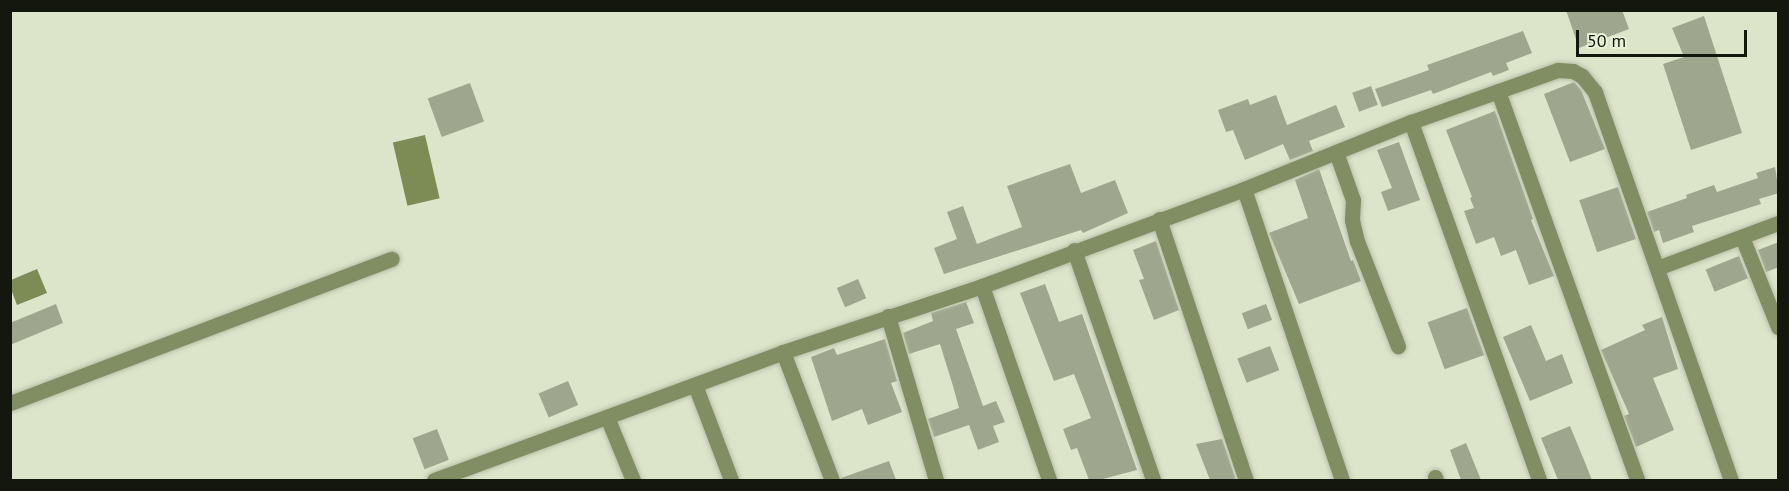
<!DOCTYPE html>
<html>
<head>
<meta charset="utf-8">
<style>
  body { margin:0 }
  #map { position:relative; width:1789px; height:491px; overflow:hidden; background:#dce4ca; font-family:"PT Sans",sans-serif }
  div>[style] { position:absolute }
  .water>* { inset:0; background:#7d8b55; transform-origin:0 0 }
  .building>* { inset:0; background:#9fa68e; transform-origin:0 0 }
  .roads { filter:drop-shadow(0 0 2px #b8bfa8) drop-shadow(0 0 2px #b8bfa8) }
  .minor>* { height:15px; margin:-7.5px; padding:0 7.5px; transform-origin:7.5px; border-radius:7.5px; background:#818d62 }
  span { translate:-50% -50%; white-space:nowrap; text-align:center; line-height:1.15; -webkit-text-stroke:6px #e9f1d7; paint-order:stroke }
  .frame { position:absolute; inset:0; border:12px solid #14170e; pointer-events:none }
  .scale { position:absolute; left:1576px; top:30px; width:171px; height:27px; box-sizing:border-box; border:3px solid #14170e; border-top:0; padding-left:8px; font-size:18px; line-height:21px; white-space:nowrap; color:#14170e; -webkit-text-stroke:4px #e9f1d7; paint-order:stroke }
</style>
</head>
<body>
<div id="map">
  <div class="water">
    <div style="left:425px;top:135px;width:65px;height:33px;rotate:77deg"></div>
    <div style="clip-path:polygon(37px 269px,47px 293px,17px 305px,11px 289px,11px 280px)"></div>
  </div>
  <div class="building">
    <div style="clip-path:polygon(1566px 10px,1622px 10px,1629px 29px,1579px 48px)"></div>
    <div style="clip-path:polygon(1704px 16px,1742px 133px,1691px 150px,1663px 64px,1684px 57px,1672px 28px)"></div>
    <div style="clip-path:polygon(1523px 31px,1532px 53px,1506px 63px,1509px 70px,1493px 76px,1491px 72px,1433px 94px,1431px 90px,1382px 107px,1375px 89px,1429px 70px,1427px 65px)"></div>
    <div style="clip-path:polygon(1574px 82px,1581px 90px,1605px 149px,1570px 162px,1544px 94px)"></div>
    <div style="left:470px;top:83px;width:41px;height:45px;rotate:70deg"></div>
    <div style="left:1371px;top:86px;width:20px;height:20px;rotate:70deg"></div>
    <div style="clip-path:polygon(1276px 95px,1287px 125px,1336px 105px,1345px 127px,1309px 141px,1313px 151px,1290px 160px,1283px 144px,1245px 160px,1233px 130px,1226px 132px,1218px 110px,1248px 99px,1250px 105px)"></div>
    <div style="clip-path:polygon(1495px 111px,1533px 219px,1531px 220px,1554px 276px,1529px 285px,1516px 250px,1501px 256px,1494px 237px,1476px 244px,1464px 211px,1474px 208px,1470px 198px,1472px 197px,1446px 130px)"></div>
    <div style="clip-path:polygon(1399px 142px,1420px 200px,1388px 211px,1381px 192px,1392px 188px,1377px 150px)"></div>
    <div style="clip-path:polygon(1070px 164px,1081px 193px,1115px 180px,1128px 213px,1083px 233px,1081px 230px,944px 274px,934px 248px,957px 239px,947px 212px,963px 206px,977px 244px,995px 237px,1022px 227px,1007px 186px)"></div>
    <div style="clip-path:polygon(1775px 167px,1779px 193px,1759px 199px,1761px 204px,1692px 226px,1694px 232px,1663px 243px,1659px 230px,1654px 232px,1647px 212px,1687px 198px,1686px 195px,1714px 185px,1717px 192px,1758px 178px,1756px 173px)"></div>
    <div style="clip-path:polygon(1319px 169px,1351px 261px,1353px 260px,1361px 281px,1299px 304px,1269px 233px,1308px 218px,1295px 180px)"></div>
    <div style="left:1618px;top:187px;width:55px;height:41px;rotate:71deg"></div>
    <div style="clip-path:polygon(1156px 241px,1179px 310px,1154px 320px,1139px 280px,1144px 279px,1133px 250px)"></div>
    <div style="clip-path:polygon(1779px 242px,1779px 267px,1766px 272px,1758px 250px)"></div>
    <div style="left:1739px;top:256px;width:24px;height:36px;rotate:68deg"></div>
    <div style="left:858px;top:279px;width:21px;height:23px;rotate:67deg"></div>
    <div style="clip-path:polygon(1045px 284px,1059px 322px,1082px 314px,1137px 470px,1099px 480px,1089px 480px,1077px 448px,1071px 450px,1063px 429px,1091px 418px,1074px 374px,1054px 381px,1020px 293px)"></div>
    <div style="clip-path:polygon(966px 302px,974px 323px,956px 329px,983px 406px,996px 401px,1005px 422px,993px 426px,999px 442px,978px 450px,969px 425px,934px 437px,928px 419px,959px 408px,953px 386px,940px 344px,909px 354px,903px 333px,933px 321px,931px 313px)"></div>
    <div style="clip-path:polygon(56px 304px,63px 323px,10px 345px,10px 323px)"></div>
    <div style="left:1266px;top:304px;width:17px;height:26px;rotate:69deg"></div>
    <div style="left:1467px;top:308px;width:50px;height:42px;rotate:70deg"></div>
    <div style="clip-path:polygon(1662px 317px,1678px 369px,1653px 378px,1674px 430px,1636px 447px,1624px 416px,1629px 414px,1601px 350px,1645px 330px,1642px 325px)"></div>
    <div style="clip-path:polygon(1531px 325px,1546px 361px,1562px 354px,1573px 383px,1530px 401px,1503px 337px)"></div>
    <div style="clip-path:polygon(885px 339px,897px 381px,891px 383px,902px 412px,868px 425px,862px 409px,832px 421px,811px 357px,834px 348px,837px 355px)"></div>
    <div style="left:1270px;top:346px;width:26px;height:35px;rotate:69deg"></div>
    <div style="left:568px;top:381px;width:26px;height:32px;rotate:67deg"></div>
    <div style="clip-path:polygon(1570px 426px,1586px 465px,1592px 480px,1558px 480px,1541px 438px)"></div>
    <div style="left:437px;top:429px;width:33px;height:26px;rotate:69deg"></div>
    <div style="clip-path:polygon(1222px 439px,1236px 480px,1210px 480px,1196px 444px)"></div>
    <div style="clip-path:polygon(1466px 443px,1481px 480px,1461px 480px,1450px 450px)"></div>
    <div style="clip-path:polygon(889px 461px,896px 480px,842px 480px,841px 478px)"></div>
  </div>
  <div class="roads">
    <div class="minor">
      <div style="left:1498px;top:91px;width:413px;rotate:70.3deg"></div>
      <div style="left:1411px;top:122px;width:380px;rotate:70.3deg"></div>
      <div style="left:1336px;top:152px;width:51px;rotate:70.5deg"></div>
      <div style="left:1353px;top:200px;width:20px;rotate:93deg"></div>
      <div style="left:1352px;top:220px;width:22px;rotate:77deg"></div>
      <div style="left:1357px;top:241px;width:113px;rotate:68.7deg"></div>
      <div style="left:1244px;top:189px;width:307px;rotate:71.4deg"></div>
      <div style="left:1159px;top:219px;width:275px;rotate:71.6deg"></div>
      <div style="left:1742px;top:237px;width:97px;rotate:68.2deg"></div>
      <div style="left:1074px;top:250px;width:243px;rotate:71deg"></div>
      <div style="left:1657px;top:268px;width:129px;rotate:-20.4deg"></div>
      <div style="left:982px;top:286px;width:205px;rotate:70.9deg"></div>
      <div style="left:888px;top:316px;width:171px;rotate:73.7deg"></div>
      <div style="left:783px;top:352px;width:137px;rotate:69.1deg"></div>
      <div style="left:695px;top:385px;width:102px;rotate:69.2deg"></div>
      <div style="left:10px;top:403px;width:408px;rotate:-20.7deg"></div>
      <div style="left:607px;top:417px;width:68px;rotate:67.6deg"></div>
      <div style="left:1435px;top:477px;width:3px;rotate:72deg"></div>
      <div style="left:434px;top:480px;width:372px;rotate:-20.1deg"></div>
      <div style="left:783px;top:352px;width:210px;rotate:-18.3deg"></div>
      <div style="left:982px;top:286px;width:279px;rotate:-20.3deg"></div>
      <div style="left:1244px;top:189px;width:180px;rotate:-21.9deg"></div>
      <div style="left:1411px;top:122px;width:156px;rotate:-19.5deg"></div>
      <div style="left:1558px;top:70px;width:15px;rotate:4deg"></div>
      <div style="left:1573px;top:71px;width:10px;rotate:29deg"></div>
      <div style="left:1582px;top:76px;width:21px;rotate:51deg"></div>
      <div style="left:1595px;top:92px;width:411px;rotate:70.7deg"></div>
    </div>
  </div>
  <div class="frame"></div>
  <div class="scale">50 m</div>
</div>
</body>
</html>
